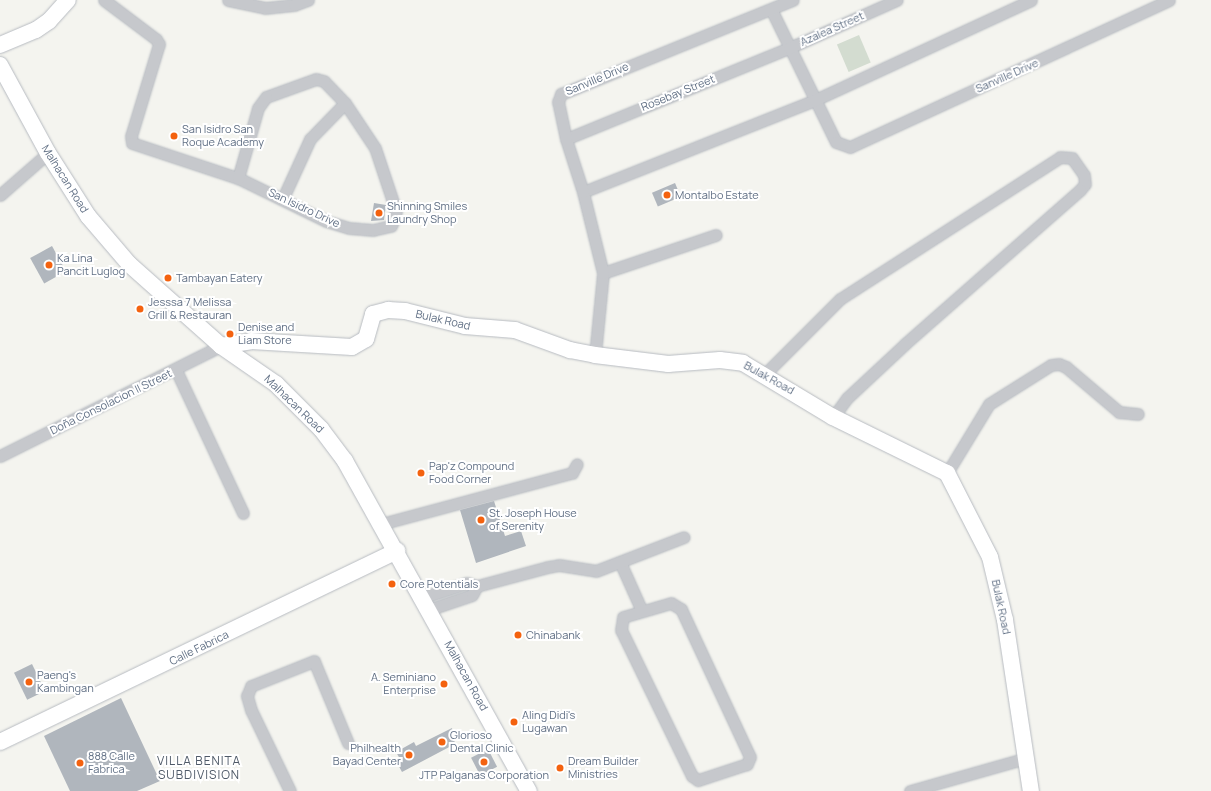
<!DOCTYPE html>
<html>
<head>
<meta charset="utf-8">
<style>
  body { margin:0 }
  #map { position:relative; width:1211px; height:791px; overflow:hidden; background:#f4f4ef; font-family:Manrope,sans-serif }
  div>[style] { position:absolute }
  .green>* { inset:0; background:#d3dcd0; transform-origin:0 0 }
  .building>* { inset:0; background:#b0b6bd; transform-origin:0 0 }
  .roads { filter:drop-shadow(0 0 1px #b7bbc1) drop-shadow(0 0 1px #b7bbc1) }
  .street>* { height:11px; margin:-5.5px; padding:0 5.5px; transform-origin:5.5px; border-radius:5.5px; background:#c6c8cc }
  .secondary>* { height:16px; margin:-8px; padding:0 8px; transform-origin:8px; border-radius:8px; background:#fff }
  .dots>* { width:11px; height:11px; translate:-50% -50%; box-sizing:border-box; border:2px solid #fff; border-radius:50% }
  span { translate:-50% -50%; white-space:nowrap; text-align:center; line-height:1.15; -webkit-text-stroke:4px #fff; paint-order:stroke }
  .street-label { font-size:11px; color:#606f84 }
  .poi-label { font-size:11px; color:#606f84 }
  .left { translate:0 -50%; text-align:left }
  .right { translate:-100% -50%; text-align:right }
  .neighbourhood-label { font-size:12px; color:#4f5a68; letter-spacing:1px }
</style>
</head>
<body>
<div id="map">
  <div class="green">
    <div style="left:859px;top:35px;width:30px;height:24px;rotate:67deg"></div>
  </div>
  <div class="building">
    <div style="left:675px;top:183px;width:15px;height:25px;rotate:67deg"></div>
    <div style="clip-path:polygon(374px 203px,386px 205px,384px 220px,371px 221px)"></div>
    <div style="left:52px;top:246px;width:29px;height:25px;rotate:61deg"></div>
    <div style="clip-path:polygon(494px 501px,505px 536px,521px 531px,526px 546px,476px 563px,460px 510px)"></div>
    <div style="left:32px;top:664px;width:30px;height:20px;rotate:64deg"></div>
    <div style="clip-path:polygon(121px 698px,160px 781px,137px 791px,70px 791px,44px 736px)"></div>
    <div style="clip-path:polygon(452px 728px,455px 744px,402px 772px,396px 761px,400px 759px,396px 752px,414px 742px,416px 746px)"></div>
    <div style="left:488px;top:749px;width:20px;height:19px;rotate:63deg"></div>
  </div>
  <div class="roads">
    <div class="street">
      <div style="left:104px;top:0;width:65px;rotate:36.9deg"></div>
      <div style="left:156px;top:39px;width:6px;rotate:59deg"></div>
      <div style="left:159px;top:44px;width:96px;rotate:106.9deg"></div>
      <div style="left:131px;top:136px;width:7px;rotate:82deg"></div>
      <div style="left:132px;top:143px;width:112px;rotate:18.3deg"></div>
      <div style="left:238px;top:178px;width:98px;rotate:26deg"></div>
      <div style="left:326px;top:221px;width:24px;rotate:17deg"></div>
      <div style="left:349px;top:228px;width:24px;rotate:5deg"></div>
      <div style="left:373px;top:230px;width:18px;rotate:-13deg"></div>
      <div style="left:391px;top:226px;width:8px;rotate:-67deg"></div>
      <div style="left:394px;top:219px;width:8px;rotate:-76deg"></div>
      <div style="left:396px;top:211px;width:66px;rotate:-108.4deg"></div>
      <div style="left:375px;top:148px;width:54px;rotate:-123.7deg"></div>
      <div style="left:345px;top:103px;width:30px;rotate:-134deg"></div>
      <div style="left:324px;top:81px;width:8px;rotate:-166deg"></div>
      <div style="left:316px;top:79px;width:53px;rotate:160.2deg"></div>
      <div style="left:266px;top:97px;width:14px;rotate:126deg"></div>
      <div style="left:258px;top:108px;width:73px;rotate:105.9deg"></div>
      <div style="left:228px;top:0;width:38px;rotate:12deg"></div>
      <div style="left:265px;top:8px;width:29px;rotate:-6deg"></div>
      <div style="left:294px;top:5px;width:15px;rotate:-20deg"></div>
      <div style="left:771px;top:9px;width:148px;rotate:64deg"></div>
      <div style="left:836px;top:142px;width:15px;rotate:20deg"></div>
      <div style="left:850px;top:147px;width:351px;rotate:-24.7deg"></div>
      <div style="left:566px;top:139px;width:241px;rotate:-22.2deg"></div>
      <div style="left:789px;top:48px;width:118px;rotate:-24deg"></div>
      <div style="left:583px;top:192px;width:250px;rotate:-21.6deg"></div>
      <div style="left:815px;top:100px;width:238px;rotate:-24.8deg"></div>
      <div style="left:0;top:195px;width:64px;rotate:-41.2deg"></div>
      <div style="left:283px;top:198px;width:65px;rotate:-65.4deg"></div>
      <div style="left:310px;top:139px;width:50px;rotate:-45.8deg"></div>
      <div style="left:603px;top:273px;width:119px;rotate:-18.6deg"></div>
      <div style="left:595px;top:355px;width:82px;rotate:-84.4deg"></div>
      <div style="left:603px;top:273px;width:83px;rotate:-103.9deg"></div>
      <div style="left:583px;top:192px;width:56px;rotate:-107.8deg"></div>
      <div style="left:566px;top:139px;width:38px;rotate:-102deg"></div>
      <div style="left:558px;top:102px;width:9px;rotate:-69deg"></div>
      <div style="left:561px;top:94px;width:250px;rotate:-22.1deg"></div>
      <div style="left:176px;top:370px;width:158px;rotate:64.9deg"></div>
      <div style="left:765px;top:374px;width:106px;rotate:-45deg"></div>
      <div style="left:840px;top:299px;width:262px;rotate:-32.8deg"></div>
      <div style="left:1060px;top:157px;width:12px;rotate:5deg"></div>
      <div style="left:1072px;top:158px;width:21px;rotate:55deg"></div>
      <div style="left:1084px;top:175px;width:9px;rotate:84deg"></div>
      <div style="left:1085px;top:184px;width:8px;rotate:130deg"></div>
      <div style="left:1080px;top:190px;width:233px;rotate:138.7deg"></div>
      <div style="left:905px;top:344px;width:79px;rotate:137deg"></div>
      <div style="left:847px;top:398px;width:24px;rotate:126deg"></div>
      <div style="left:0;top:456px;width:247px;rotate:-26.5deg"></div>
      <div style="left:947px;top:473px;width:81px;rotate:-58.7deg"></div>
      <div style="left:989px;top:404px;width:73px;rotate:-32.2deg"></div>
      <div style="left:1051px;top:365px;width:8px;rotate:-7deg"></div>
      <div style="left:1059px;top:364px;width:8px;rotate:23deg"></div>
      <div style="left:1066px;top:367px;width:70px;rotate:40.3deg"></div>
      <div style="left:1119px;top:412px;width:19px;rotate:6deg"></div>
      <div style="left:381px;top:524px;width:198px;rotate:-15deg"></div>
      <div style="left:572px;top:473px;width:10px;rotate:-61deg"></div>
      <div style="left:620px;top:562px;width:51px;rotate:65.9deg"></div>
      <div style="left:421px;top:598px;width:48px;rotate:-18.1deg"></div>
      <div style="left:467px;top:583px;width:10px;rotate:17deg"></div>
      <div style="left:477px;top:586px;width:73px;rotate:-15deg"></div>
      <div style="left:548px;top:567px;width:11px;rotate:-10deg"></div>
      <div style="left:559px;top:565px;width:37px;rotate:9deg"></div>
      <div style="left:596px;top:571px;width:94px;rotate:-21.1deg"></div>
      <div style="left:671px;top:603px;width:12px;rotate:31deg"></div>
      <div style="left:681px;top:609px;width:163px;rotate:65deg"></div>
      <div style="left:750px;top:757px;width:8px;rotate:113deg"></div>
      <div style="left:747px;top:764px;width:52px;rotate:161.9deg"></div>
      <div style="left:698px;top:780px;width:7px;rotate:-146deg"></div>
      <div style="left:692px;top:776px;width:162px;rotate:-115.9deg"></div>
      <div style="left:621px;top:630px;width:13px;rotate:-81deg"></div>
      <div style="left:623px;top:617px;width:50px;rotate:-16.3deg"></div>
      <div style="left:428px;top:610px;width:46px;rotate:-18.8deg"></div>
      <div style="left:472px;top:595px;width:10px;rotate:-61deg"></div>
      <div style="left:290px;top:791px;width:90px;rotate:-115.7deg"></div>
      <div style="left:251px;top:710px;width:15px;rotate:-106deg"></div>
      <div style="left:247px;top:696px;width:11px;rotate:-68deg"></div>
      <div style="left:251px;top:686px;width:68px;rotate:-21.6deg"></div>
      <div style="left:314px;top:661px;width:89px;rotate:67.5deg"></div>
      <div style="left:910px;top:791px;width:122px;rotate:-15.8deg"></div>
    </div>
    <div class="secondary">
      <div style="left:0;top:45px;width:39px;rotate:-23deg"></div>
      <div style="left:36px;top:30px;width:16px;rotate:-35deg"></div>
      <div style="left:49px;top:21px;width:28px;rotate:-48deg"></div>
      <div style="left:0;top:65px;width:100px;rotate:61.4deg"></div>
      <div style="left:48px;top:153px;width:75px;rotate:57.6deg"></div>
      <div style="left:88px;top:216px;width:63px;rotate:49.5deg"></div>
      <div style="left:129px;top:264px;width:123px;rotate:41.7deg"></div>
      <div style="left:221px;top:346px;width:67px;rotate:34.6deg"></div>
      <div style="left:276px;top:384px;width:64px;rotate:45deg"></div>
      <div style="left:321px;top:429px;width:40px;rotate:53deg"></div>
      <div style="left:345px;top:461px;width:378px;rotate:60.9deg"></div>
      <div style="left:221px;top:346px;width:30px;rotate:-9deg"></div>
      <div style="left:251px;top:341px;width:101px;rotate:3.4deg"></div>
      <div style="left:352px;top:347px;width:16px;rotate:-30deg"></div>
      <div style="left:366px;top:339px;width:26px;rotate:-74deg"></div>
      <div style="left:373px;top:314px;width:16px;rotate:-15deg"></div>
      <div style="left:388px;top:310px;width:17px;rotate:3deg"></div>
      <div style="left:405px;top:311px;width:62px;rotate:14deg"></div>
      <div style="left:465px;top:326px;width:50px;rotate:4.6deg"></div>
      <div style="left:515px;top:330px;width:59px;rotate:20deg"></div>
      <div style="left:570px;top:350px;width:25px;rotate:11deg"></div>
      <div style="left:595px;top:355px;width:74px;rotate:7deg"></div>
      <div style="left:668px;top:364px;width:52px;rotate:-4.4deg"></div>
      <div style="left:720px;top:360px;width:23px;rotate:7deg"></div>
      <div style="left:743px;top:363px;width:105px;rotate:31deg"></div>
      <div style="left:833px;top:417px;width:127px;rotate:26.2deg"></div>
      <div style="left:947px;top:473px;width:94px;rotate:62.9deg"></div>
      <div style="left:990px;top:557px;width:65px;rotate:76.6deg"></div>
      <div style="left:1005px;top:620px;width:173px;rotate:81.4deg"></div>
      <div style="left:0;top:742px;width:441px;rotate:-25.7deg"></div>
    </div>
  </div>
  <div class="dots">
    <div style="left:174px;top:136px;background:#f4620f"></div>
    <div style="left:667px;top:195px;background:#f4620f"></div>
    <div style="left:379px;top:213px;background:#f4620f"></div>
    <div style="left:49px;top:265px;background:#f4620f"></div>
    <div style="left:168px;top:278px;background:#f4620f"></div>
    <div style="left:140px;top:309px;background:#f4620f"></div>
    <div style="left:230px;top:334px;background:#f4620f"></div>
    <div style="left:421px;top:473px;background:#f4620f"></div>
    <div style="left:481px;top:520px;background:#f4620f"></div>
    <div style="left:392px;top:584px;background:#f4620f"></div>
    <div style="left:518px;top:635px;background:#f4620f"></div>
    <div style="left:29px;top:682px;background:#f4620f"></div>
    <div style="left:444px;top:684px;background:#f4620f"></div>
    <div style="left:514px;top:722px;background:#f4620f"></div>
    <div style="left:442px;top:742px;background:#f4620f"></div>
    <div style="left:409px;top:755px;background:#f4620f"></div>
    <div style="left:484px;top:762px;background:#f4620f"></div>
    <div style="left:80px;top:763px;background:#f4620f"></div>
    <div style="left:560px;top:768px;background:#f4620f"></div>
  </div>
  <div class="street-label">
    <span style="left:832px;top:29px;rotate:-24deg">Azalea Street</span>
    <span style="left:1007px;top:76px;rotate:-24deg">Sanville Drive</span>
    <span style="left:597px;top:79px;rotate:-23deg">Sanville Drive</span>
    <span style="left:678px;top:93px;rotate:-22deg">Rosebay Street</span>
    <span style="left:65px;top:179px;rotate:58deg">Malhacan Road</span>
    <span style="left:304px;top:208px;rotate:25deg">San Isidro Drive</span>
    <span style="left:443px;top:320px;rotate:13deg">Bulak Road</span>
    <span style="left:769px;top:378px;rotate:29deg">Bulak Road</span>
    <span style="left:111px;top:402px;rotate:-26deg">Doña Consolacion II Street</span>
    <span style="left:294px;top:404px;rotate:44deg">Malhacan Road</span>
    <span style="left:1001px;top:607px;rotate:78deg">Bulak Road</span>
    <span style="left:199px;top:648px;rotate:-26deg">Calle Fabrica</span>
    <span style="left:466px;top:676px;rotate:61deg">Malhacan Road</span>
  </div>
  <div class="poi-label">
    <span class="left" style="left:182px;top:136px">San Isidro San<br>Roque Academy</span>
    <span class="left" style="left:675px;top:195px">Montalbo Estate</span>
    <span class="left" style="left:387px;top:213px">Shinning Smiles<br>Laundry Shop</span>
    <span class="left" style="left:57px;top:265px">Ka Lina<br>Pancit Luglog</span>
    <span class="left" style="left:176px;top:278px">Tambayan Eatery</span>
    <span class="left" style="left:148px;top:309px">Jesssa 7 Melissa<br>Grill &amp; Restauran</span>
    <span class="left" style="left:238px;top:334px">Denise and<br>Liam Store</span>
    <span class="left" style="left:429px;top:473px">Pap'z Compound<br>Food Corner</span>
    <span class="left" style="left:489px;top:520px">St. Joseph House<br>of Serenity</span>
    <span class="left" style="left:400px;top:584px">Core Potentials</span>
    <span class="left" style="left:526px;top:635px">Chinabank</span>
    <span class="left" style="left:37px;top:682px">Paeng's<br>Kambingan</span>
    <span class="right" style="left:436px;top:684px">A. Seminiano<br>Enterprise</span>
    <span class="left" style="left:522px;top:722px">Aling Didi's<br>Lugawan</span>
    <span class="left" style="left:450px;top:742px">Glorioso<br>Dental Clinic</span>
    <span class="right" style="left:401px;top:755px">Philhealth<br>Bayad Center</span>
    <span class="left" style="left:88px;top:763px">888 Calle<br>Fabrica</span>
    <span class="left" style="left:568px;top:768px">Dream Builder<br>Ministries</span>
    <span style="left:484px;top:775px">JTP Palganas Corporation</span>
  </div>
  <div class="neighbourhood-label">
    <span style="left:199px;top:768px">VILLA BENITA<br>SUBDIVISION</span>
  </div>
</div>
</body>
</html>
